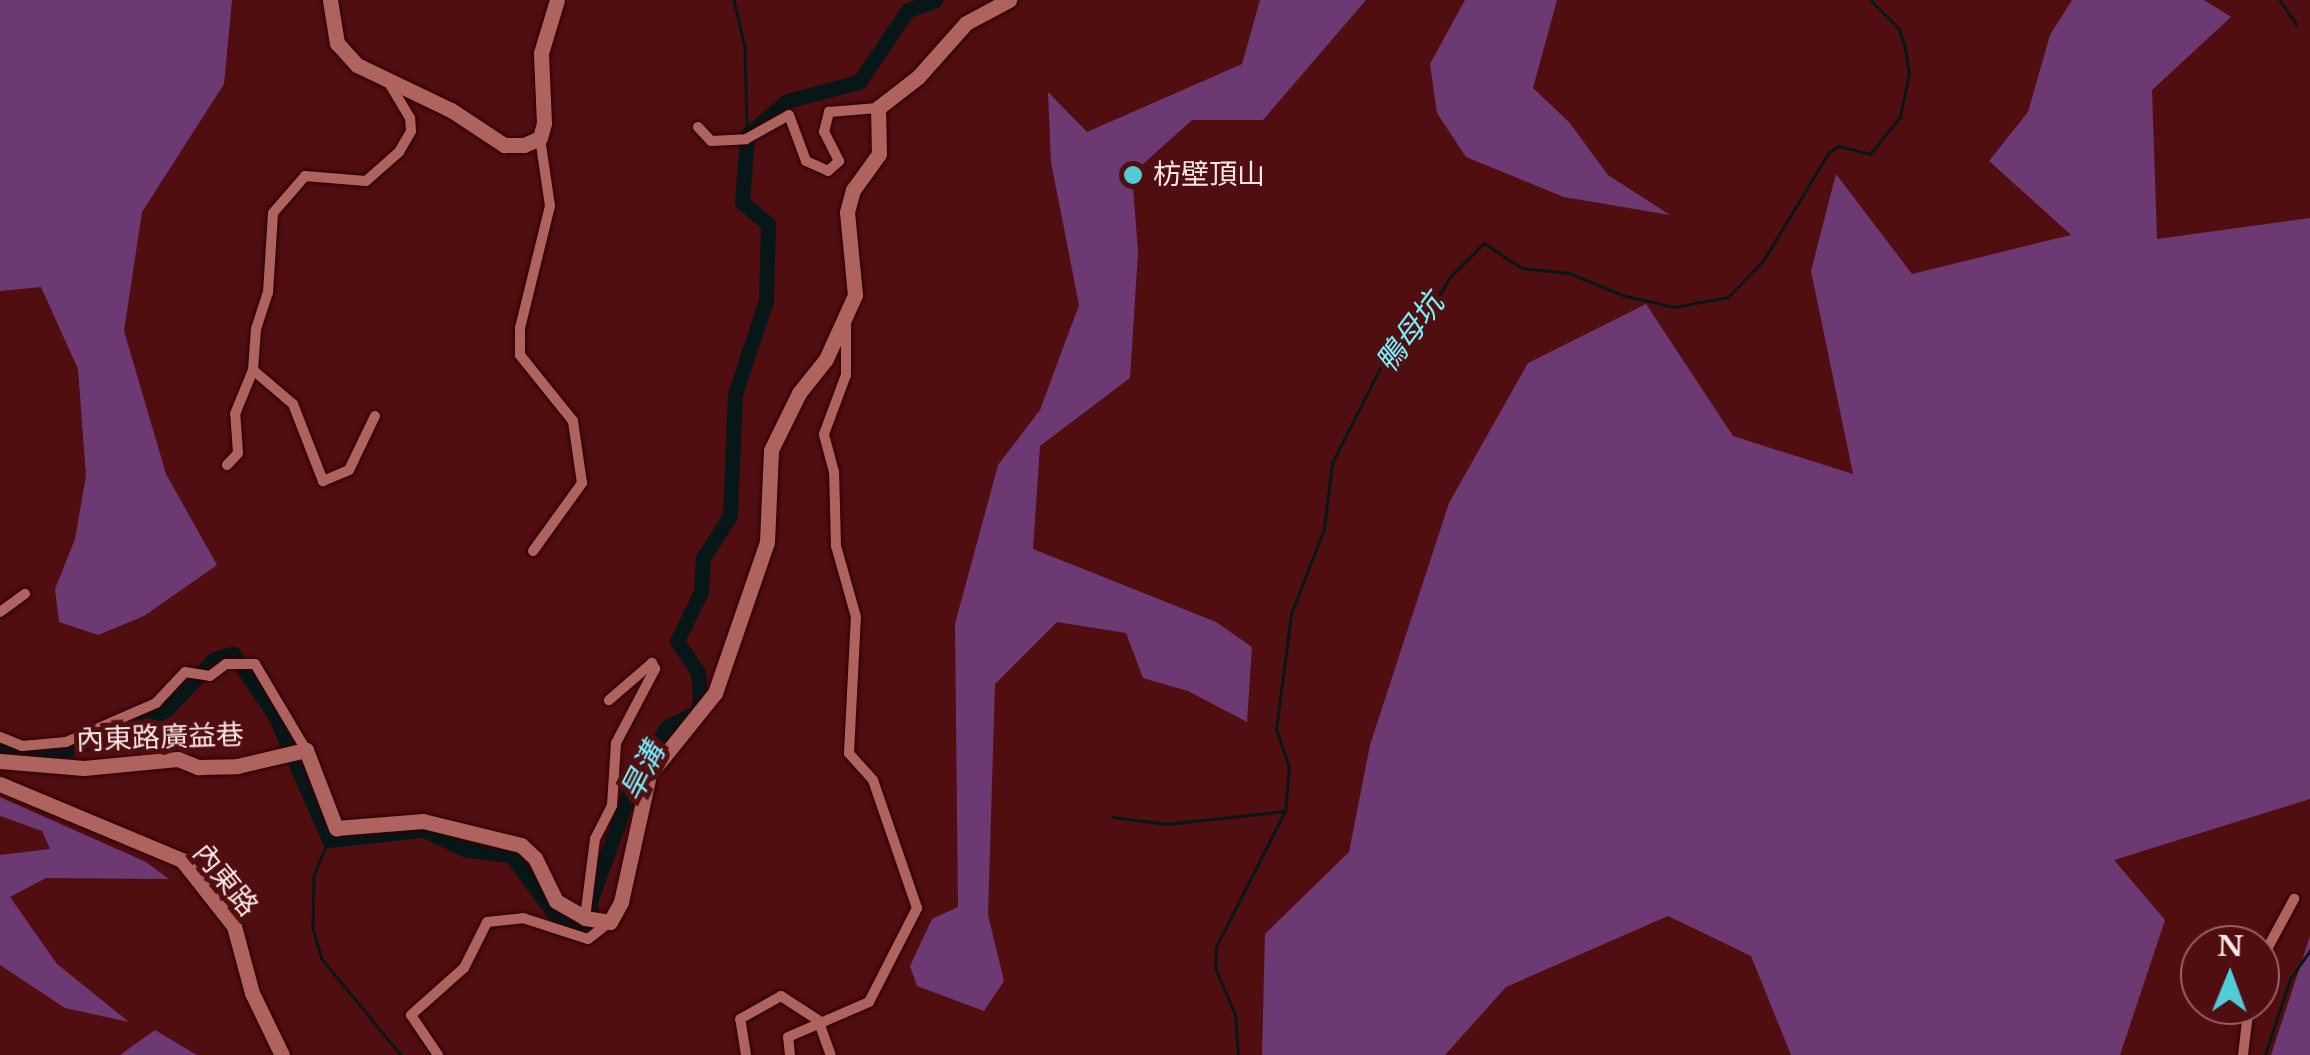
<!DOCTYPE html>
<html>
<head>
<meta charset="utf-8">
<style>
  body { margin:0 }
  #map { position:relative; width:2310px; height:1055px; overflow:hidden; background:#510e10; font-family:"Libre Baskerville","Noto Sans TC",serif }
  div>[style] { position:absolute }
  .forest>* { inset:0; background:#6d3972 }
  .stream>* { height:2.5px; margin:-1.25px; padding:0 1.25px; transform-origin:1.25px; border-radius:1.25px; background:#071718 }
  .river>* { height:15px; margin:-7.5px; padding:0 7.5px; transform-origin:7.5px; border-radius:7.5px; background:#071718 }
  .roads { filter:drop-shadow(0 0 2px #2e0002) drop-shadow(0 0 2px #2e0002) }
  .street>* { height:10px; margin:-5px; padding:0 5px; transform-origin:5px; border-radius:5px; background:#af635e }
  .secondary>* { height:15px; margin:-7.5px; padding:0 7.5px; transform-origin:7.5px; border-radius:7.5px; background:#af635e }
  .dots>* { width:28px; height:28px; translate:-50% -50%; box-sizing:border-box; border:5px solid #510e10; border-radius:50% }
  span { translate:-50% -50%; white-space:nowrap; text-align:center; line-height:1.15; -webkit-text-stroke:10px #510e10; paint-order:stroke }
  .poi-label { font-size:28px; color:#fae8e6 }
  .left { translate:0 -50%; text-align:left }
  .street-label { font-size:28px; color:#fae8e6 }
  .water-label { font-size:30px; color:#77f1fe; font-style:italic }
  .north { position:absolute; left:2180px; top:925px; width:100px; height:100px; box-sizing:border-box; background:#510e10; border:2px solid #956566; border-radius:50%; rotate:1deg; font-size:28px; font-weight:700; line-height:40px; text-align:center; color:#fae8e6 }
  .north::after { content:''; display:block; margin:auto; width:35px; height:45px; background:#52cbd8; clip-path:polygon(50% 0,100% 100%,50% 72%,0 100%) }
</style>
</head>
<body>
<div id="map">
  <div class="forest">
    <div style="clip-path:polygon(0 0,232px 0,224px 84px,142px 212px,124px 331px,166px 474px,217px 565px,144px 616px,98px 635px,59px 622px,55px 589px,75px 539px,86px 476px,78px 369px,41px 287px,0 291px)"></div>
    <div style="clip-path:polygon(1260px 0,1366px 0,1263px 120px,1192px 120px,1132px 174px,1138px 252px,1130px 378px,1040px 446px,1033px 549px,1216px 622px,1252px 647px,1247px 722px,1188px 691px,1143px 678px,1126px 633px,1057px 622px,995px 684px,988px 915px,1004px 981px,984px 1011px,917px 986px,910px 966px,932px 919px,958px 907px,955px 624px,998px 465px,1040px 410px,1079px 305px,1051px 162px,1048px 92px,1087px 132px,1242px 64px)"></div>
    <div style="clip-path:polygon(1465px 0,1557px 0,1533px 88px,1569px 122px,1608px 175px,1670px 215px,1564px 197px,1466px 157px,1437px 113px,1430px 64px)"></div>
    <div style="clip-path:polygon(2072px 0,2204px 0,2231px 17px,2152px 90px,2157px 239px,2310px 218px,2310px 799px,2114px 860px,2165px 920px,2120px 1055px,1791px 1055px,1751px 956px,1668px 916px,1506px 987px,1445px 1055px,1262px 1055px,1265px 934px,1349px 852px,1370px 745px,1449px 503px,1528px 363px,1646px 304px,1733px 436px,1853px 474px,1811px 271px,1836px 174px,1912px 274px,2071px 235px,1989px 161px,2028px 112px,2050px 35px)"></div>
    <div style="clip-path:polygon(0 797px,146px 862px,169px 879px,46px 878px,10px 897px,57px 964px,129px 1022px,65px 1008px,0 965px,0 855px,50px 849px,42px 831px,0 816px)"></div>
    <div style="clip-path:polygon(2310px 936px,2310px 1055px,2271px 1055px)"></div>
    <div style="clip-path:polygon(155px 1030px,190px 1051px,197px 1055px,120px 1055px)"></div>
  </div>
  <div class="stream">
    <div style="left:734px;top:0;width:48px;rotate:76.8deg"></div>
    <div style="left:745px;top:47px;width:84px;rotate:88.6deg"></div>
    <div style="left:2280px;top:0;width:30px;rotate:56deg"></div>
    <div style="left:1113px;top:817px;width:54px;rotate:7.4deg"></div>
    <div style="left:1167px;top:824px;width:119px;rotate:-6.3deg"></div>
    <div style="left:329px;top:840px;width:38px;rotate:113deg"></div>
    <div style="left:314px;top:875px;width:53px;rotate:91.1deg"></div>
    <div style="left:313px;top:928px;width:32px;rotate:74deg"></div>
    <div style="left:322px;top:959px;width:124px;rotate:50.5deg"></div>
    <div style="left:1238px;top:1055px;width:40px;rotate:-94.3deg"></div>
    <div style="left:1235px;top:1015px;width:51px;rotate:-113.1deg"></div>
    <div style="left:1215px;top:968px;width:21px;rotate:-87deg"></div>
    <div style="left:1216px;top:947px;width:153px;rotate:-63.1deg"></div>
    <div style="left:1285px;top:811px;width:44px;rotate:-84.8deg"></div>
    <div style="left:1289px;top:767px;width:39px;rotate:-109deg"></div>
    <div style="left:1276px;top:730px;width:117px;rotate:-82.6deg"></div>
    <div style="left:1291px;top:614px;width:91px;rotate:-68.8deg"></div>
    <div style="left:1324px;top:529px;width:66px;rotate:-83.1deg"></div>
    <div style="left:1332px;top:463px;width:127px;rotate:-63.2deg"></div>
    <div style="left:1389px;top:350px;width:40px;rotate:-37deg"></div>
    <div style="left:1421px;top:326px;width:57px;rotate:-59.4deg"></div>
    <div style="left:1450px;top:277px;width:48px;rotate:-45deg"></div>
    <div style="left:1484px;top:243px;width:45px;rotate:33.3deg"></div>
    <div style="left:1522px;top:268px;width:47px;rotate:6.1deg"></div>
    <div style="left:1569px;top:273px;width:57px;rotate:22.5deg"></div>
    <div style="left:1622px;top:295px;width:53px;rotate:13deg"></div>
    <div style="left:1674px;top:307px;width:55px;rotate:-10.5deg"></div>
    <div style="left:1728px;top:297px;width:50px;rotate:-45.8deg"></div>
    <div style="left:1763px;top:261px;width:127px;rotate:-58.8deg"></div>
    <div style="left:1829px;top:152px;width:12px;rotate:-31deg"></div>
    <div style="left:1839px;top:146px;width:32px;rotate:14deg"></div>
    <div style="left:1870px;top:154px;width:48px;rotate:-51deg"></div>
    <div style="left:1900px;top:117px;width:44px;rotate:-78.2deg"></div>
    <div style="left:1909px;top:74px;width:26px;rotate:-99deg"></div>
    <div style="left:1905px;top:48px;width:20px;rotate:-108deg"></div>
    <div style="left:1899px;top:29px;width:41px;rotate:-135deg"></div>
    <div style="left:2265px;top:1055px;width:80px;rotate:-71.8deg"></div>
    <div style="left:2290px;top:979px;width:35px;rotate:-55deg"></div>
  </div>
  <div class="river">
    <div style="left:0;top:748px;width:22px;rotate:16deg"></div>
    <div style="left:21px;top:754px;width:52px;rotate:-5.5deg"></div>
    <div style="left:73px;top:749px;width:76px;rotate:-20.8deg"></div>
    <div style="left:144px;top:722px;width:25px;rotate:-29deg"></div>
    <div style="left:166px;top:710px;width:70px;rotate:-46.7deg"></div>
    <div style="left:214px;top:659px;width:20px;rotate:-15deg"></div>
    <div style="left:233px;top:654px;width:73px;rotate:55.7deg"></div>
    <div style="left:274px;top:714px;width:137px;rotate:66.4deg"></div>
    <div style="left:329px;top:840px;width:95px;rotate:-6.1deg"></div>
    <div style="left:423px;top:830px;width:48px;rotate:24.4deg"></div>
    <div style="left:467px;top:850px;width:44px;rotate:6.5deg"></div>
    <div style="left:511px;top:855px;width:81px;rotate:53.6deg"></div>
    <div style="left:559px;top:920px;width:34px;rotate:8deg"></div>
    <div style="left:593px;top:925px;width:23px;rotate:-97deg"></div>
    <div style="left:590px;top:902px;width:118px;rotate:-70.2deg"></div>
    <div style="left:630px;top:791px;width:74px;rotate:-60deg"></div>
    <div style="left:667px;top:727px;width:34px;rotate:-27deg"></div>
    <div style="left:697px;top:712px;width:13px;rotate:-77deg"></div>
    <div style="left:700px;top:699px;width:27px;rotate:-94deg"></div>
    <div style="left:698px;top:672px;width:37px;rotate:-124deg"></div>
    <div style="left:677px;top:641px;width:55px;rotate:-63.9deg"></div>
    <div style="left:701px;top:592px;width:34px;rotate:-87deg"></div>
    <div style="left:703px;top:558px;width:50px;rotate:-57.3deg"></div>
    <div style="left:730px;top:516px;width:122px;rotate:-87.7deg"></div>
    <div style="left:735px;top:394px;width:98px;rotate:-71.6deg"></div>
    <div style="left:766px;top:301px;width:77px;rotate:-88.5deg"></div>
    <div style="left:768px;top:224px;width:34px;rotate:-140deg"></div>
    <div style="left:742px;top:202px;width:67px;rotate:-85.7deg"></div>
    <div style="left:747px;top:135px;width:52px;rotate:-40.4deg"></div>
    <div style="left:787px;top:101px;width:74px;rotate:-14.8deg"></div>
    <div style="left:859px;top:82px;width:87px;rotate:-55.8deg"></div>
    <div style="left:908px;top:10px;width:29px;rotate:-20deg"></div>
  </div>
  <div class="roads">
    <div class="street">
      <div style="left:698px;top:127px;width:19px;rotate:47deg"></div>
      <div style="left:711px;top:141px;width:35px;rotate:-3deg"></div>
      <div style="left:746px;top:139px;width:49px;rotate:-29.2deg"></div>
      <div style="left:789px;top:115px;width:49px;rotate:69.7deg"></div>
      <div style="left:806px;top:161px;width:24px;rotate:24deg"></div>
      <div style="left:828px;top:171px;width:15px;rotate:-42deg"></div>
      <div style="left:839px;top:161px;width:33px;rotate:-117deg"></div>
      <div style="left:824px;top:132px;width:21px;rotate:-76deg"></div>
      <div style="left:829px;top:112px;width:49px;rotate:-4.7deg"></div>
      <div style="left:253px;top:370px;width:52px;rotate:40.4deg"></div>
      <div style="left:293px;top:404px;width:83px;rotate:68.7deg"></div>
      <div style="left:323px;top:481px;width:28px;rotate:-23deg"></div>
      <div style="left:349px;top:470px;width:60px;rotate:-64.3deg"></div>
      <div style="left:227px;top:465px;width:16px;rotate:-47deg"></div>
      <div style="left:238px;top:453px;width:39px;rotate:-94deg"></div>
      <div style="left:235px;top:414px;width:48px;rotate:-67.8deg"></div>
      <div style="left:253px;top:370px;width:41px;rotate:-85.8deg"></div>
      <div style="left:256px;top:329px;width:38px;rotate:-72deg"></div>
      <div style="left:268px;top:293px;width:80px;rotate:-86.4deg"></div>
      <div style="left:273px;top:213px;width:49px;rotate:-49.1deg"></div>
      <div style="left:305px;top:176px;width:61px;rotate:4.7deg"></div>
      <div style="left:366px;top:181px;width:44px;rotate:-41.3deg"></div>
      <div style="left:399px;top:152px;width:24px;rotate:-60deg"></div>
      <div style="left:411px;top:131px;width:13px;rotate:-94deg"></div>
      <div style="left:410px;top:118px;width:37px;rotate:-121deg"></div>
      <div style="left:533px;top:551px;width:84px;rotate:-54.2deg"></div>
      <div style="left:582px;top:483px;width:63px;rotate:-98.3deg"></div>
      <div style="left:573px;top:421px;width:85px;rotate:-128.8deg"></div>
      <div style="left:520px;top:355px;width:27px;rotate:-90deg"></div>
      <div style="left:520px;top:328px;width:126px;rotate:-76.2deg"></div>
      <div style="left:550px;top:206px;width:69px;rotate:-98.4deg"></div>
      <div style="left:0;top:612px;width:31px;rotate:-36deg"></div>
      <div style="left:0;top:737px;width:24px;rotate:22deg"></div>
      <div style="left:22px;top:746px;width:44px;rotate:-5.2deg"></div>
      <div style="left:66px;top:742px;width:98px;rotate:-23.4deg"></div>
      <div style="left:156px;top:703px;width:42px;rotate:-46.9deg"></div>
      <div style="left:185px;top:672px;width:25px;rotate:9deg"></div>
      <div style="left:210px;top:676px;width:20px;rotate:-37deg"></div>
      <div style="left:226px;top:664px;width:29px"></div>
      <div style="left:255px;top:664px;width:100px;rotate:59.3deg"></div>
      <div style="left:585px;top:918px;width:80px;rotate:-82.8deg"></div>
      <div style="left:595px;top:839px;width:38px;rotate:-63deg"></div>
      <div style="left:612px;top:805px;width:62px;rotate:-86.3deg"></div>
      <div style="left:616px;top:743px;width:84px;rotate:-62.2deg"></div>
      <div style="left:655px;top:669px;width:7px;rotate:-117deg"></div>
      <div style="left:652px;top:663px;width:57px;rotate:139.3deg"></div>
      <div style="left:2260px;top:962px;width:72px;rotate:-61.6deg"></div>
      <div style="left:438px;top:1055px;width:48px;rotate:-124deg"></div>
      <div style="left:411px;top:1015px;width:71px;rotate:-41.6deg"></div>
      <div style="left:464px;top:968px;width:51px;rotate:-63.4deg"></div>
      <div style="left:487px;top:922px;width:36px;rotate:-6deg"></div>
      <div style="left:523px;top:918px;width:68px;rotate:17.9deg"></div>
      <div style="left:588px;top:939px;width:28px;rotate:-38deg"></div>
      <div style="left:746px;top:1055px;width:36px;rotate:-99deg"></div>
      <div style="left:740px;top:1019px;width:47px;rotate:-29.3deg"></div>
      <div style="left:781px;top:996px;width:44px;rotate:33deg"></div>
      <div style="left:818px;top:1020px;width:37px;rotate:70deg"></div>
      <div style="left:790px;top:1055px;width:18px;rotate:-96deg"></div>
      <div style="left:788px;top:1037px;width:88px;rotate:-23.4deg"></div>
      <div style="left:869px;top:1002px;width:106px;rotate:-62.9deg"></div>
      <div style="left:917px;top:908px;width:135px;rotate:-109deg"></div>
      <div style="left:873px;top:780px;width:36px;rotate:-132deg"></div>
      <div style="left:849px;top:753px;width:136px;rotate:-87.1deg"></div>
      <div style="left:856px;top:617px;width:74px;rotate:-105.7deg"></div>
      <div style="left:836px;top:546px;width:74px;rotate:-91.5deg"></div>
      <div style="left:834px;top:472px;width:39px;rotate:-105deg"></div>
      <div style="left:824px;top:434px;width:63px;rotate:-69.6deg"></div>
      <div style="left:846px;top:375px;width:56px;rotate:-90deg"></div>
      <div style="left:2243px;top:1055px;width:50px;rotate:-83.2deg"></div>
    </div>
    <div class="secondary">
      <div style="left:330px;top:0;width:44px;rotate:80.8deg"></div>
      <div style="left:337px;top:43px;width:30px;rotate:48deg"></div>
      <div style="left:357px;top:65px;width:104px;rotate:25.6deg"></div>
      <div style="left:451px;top:110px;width:64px;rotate:33.4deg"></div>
      <div style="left:504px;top:145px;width:20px"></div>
      <div style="left:524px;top:145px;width:17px;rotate:-24deg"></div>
      <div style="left:540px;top:138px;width:16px;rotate:-75deg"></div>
      <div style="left:544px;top:123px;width:70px;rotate:-92.5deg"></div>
      <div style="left:541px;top:53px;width:55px;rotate:-73.2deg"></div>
      <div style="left:0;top:761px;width:84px;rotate:4.8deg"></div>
      <div style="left:84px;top:768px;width:94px;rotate:-5.5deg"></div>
      <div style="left:178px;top:759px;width:22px;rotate:22deg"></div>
      <div style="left:198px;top:767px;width:39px;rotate:-1deg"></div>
      <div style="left:237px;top:766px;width:71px;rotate:-13.1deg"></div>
      <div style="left:306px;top:750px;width:84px;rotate:69deg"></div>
      <div style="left:336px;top:828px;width:87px;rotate:-4.6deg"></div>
      <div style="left:423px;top:821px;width:101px;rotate:13.8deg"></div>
      <div style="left:521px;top:845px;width:19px;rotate:43deg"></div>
      <div style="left:535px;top:858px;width:48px;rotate:64deg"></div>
      <div style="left:556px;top:901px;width:34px;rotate:30deg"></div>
      <div style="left:585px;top:918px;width:25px;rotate:9deg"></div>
      <div style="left:610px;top:922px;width:23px;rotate:-61deg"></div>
      <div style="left:621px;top:902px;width:130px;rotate:-77.6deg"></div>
      <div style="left:649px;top:775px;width:105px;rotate:-51.2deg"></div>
      <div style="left:715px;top:693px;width:160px;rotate:-71deg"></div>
      <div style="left:767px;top:542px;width:92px;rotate:-87.5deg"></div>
      <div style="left:771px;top:450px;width:64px;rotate:-63.8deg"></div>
      <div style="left:799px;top:393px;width:43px;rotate:-51.5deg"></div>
      <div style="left:826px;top:359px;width:70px;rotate:-65.6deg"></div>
      <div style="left:855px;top:295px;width:83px;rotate:-95.5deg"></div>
      <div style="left:847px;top:212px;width:23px;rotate:-75deg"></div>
      <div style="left:853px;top:190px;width:44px;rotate:-54.2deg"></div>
      <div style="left:879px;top:154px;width:46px;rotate:-91.2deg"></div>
      <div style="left:878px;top:108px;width:51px;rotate:-37.8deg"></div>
      <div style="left:918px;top:77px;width:72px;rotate:-48.4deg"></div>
      <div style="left:966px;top:23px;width:49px;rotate:-28.1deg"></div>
      <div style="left:0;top:784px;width:197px;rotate:22.7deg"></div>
      <div style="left:182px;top:860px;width:84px;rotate:51.8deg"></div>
      <div style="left:234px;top:926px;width:69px;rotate:75deg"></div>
      <div style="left:252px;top:993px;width:69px;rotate:64.2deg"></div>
    </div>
  </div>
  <div class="dots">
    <div style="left:1133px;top:175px;background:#52cbd8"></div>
  </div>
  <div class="poi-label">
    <span class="left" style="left:1153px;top:175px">枋壁頂山</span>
  </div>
  <div class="street-label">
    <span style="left:160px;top:738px;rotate:-2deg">內東路廣益巷</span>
    <span style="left:225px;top:880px;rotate:51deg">內東路</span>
  </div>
  <div class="water-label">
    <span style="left:1410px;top:333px;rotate:-53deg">鴨母坑</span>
    <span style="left:643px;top:772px;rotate:-63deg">旱溝</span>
  </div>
  <div class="north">N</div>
</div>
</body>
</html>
